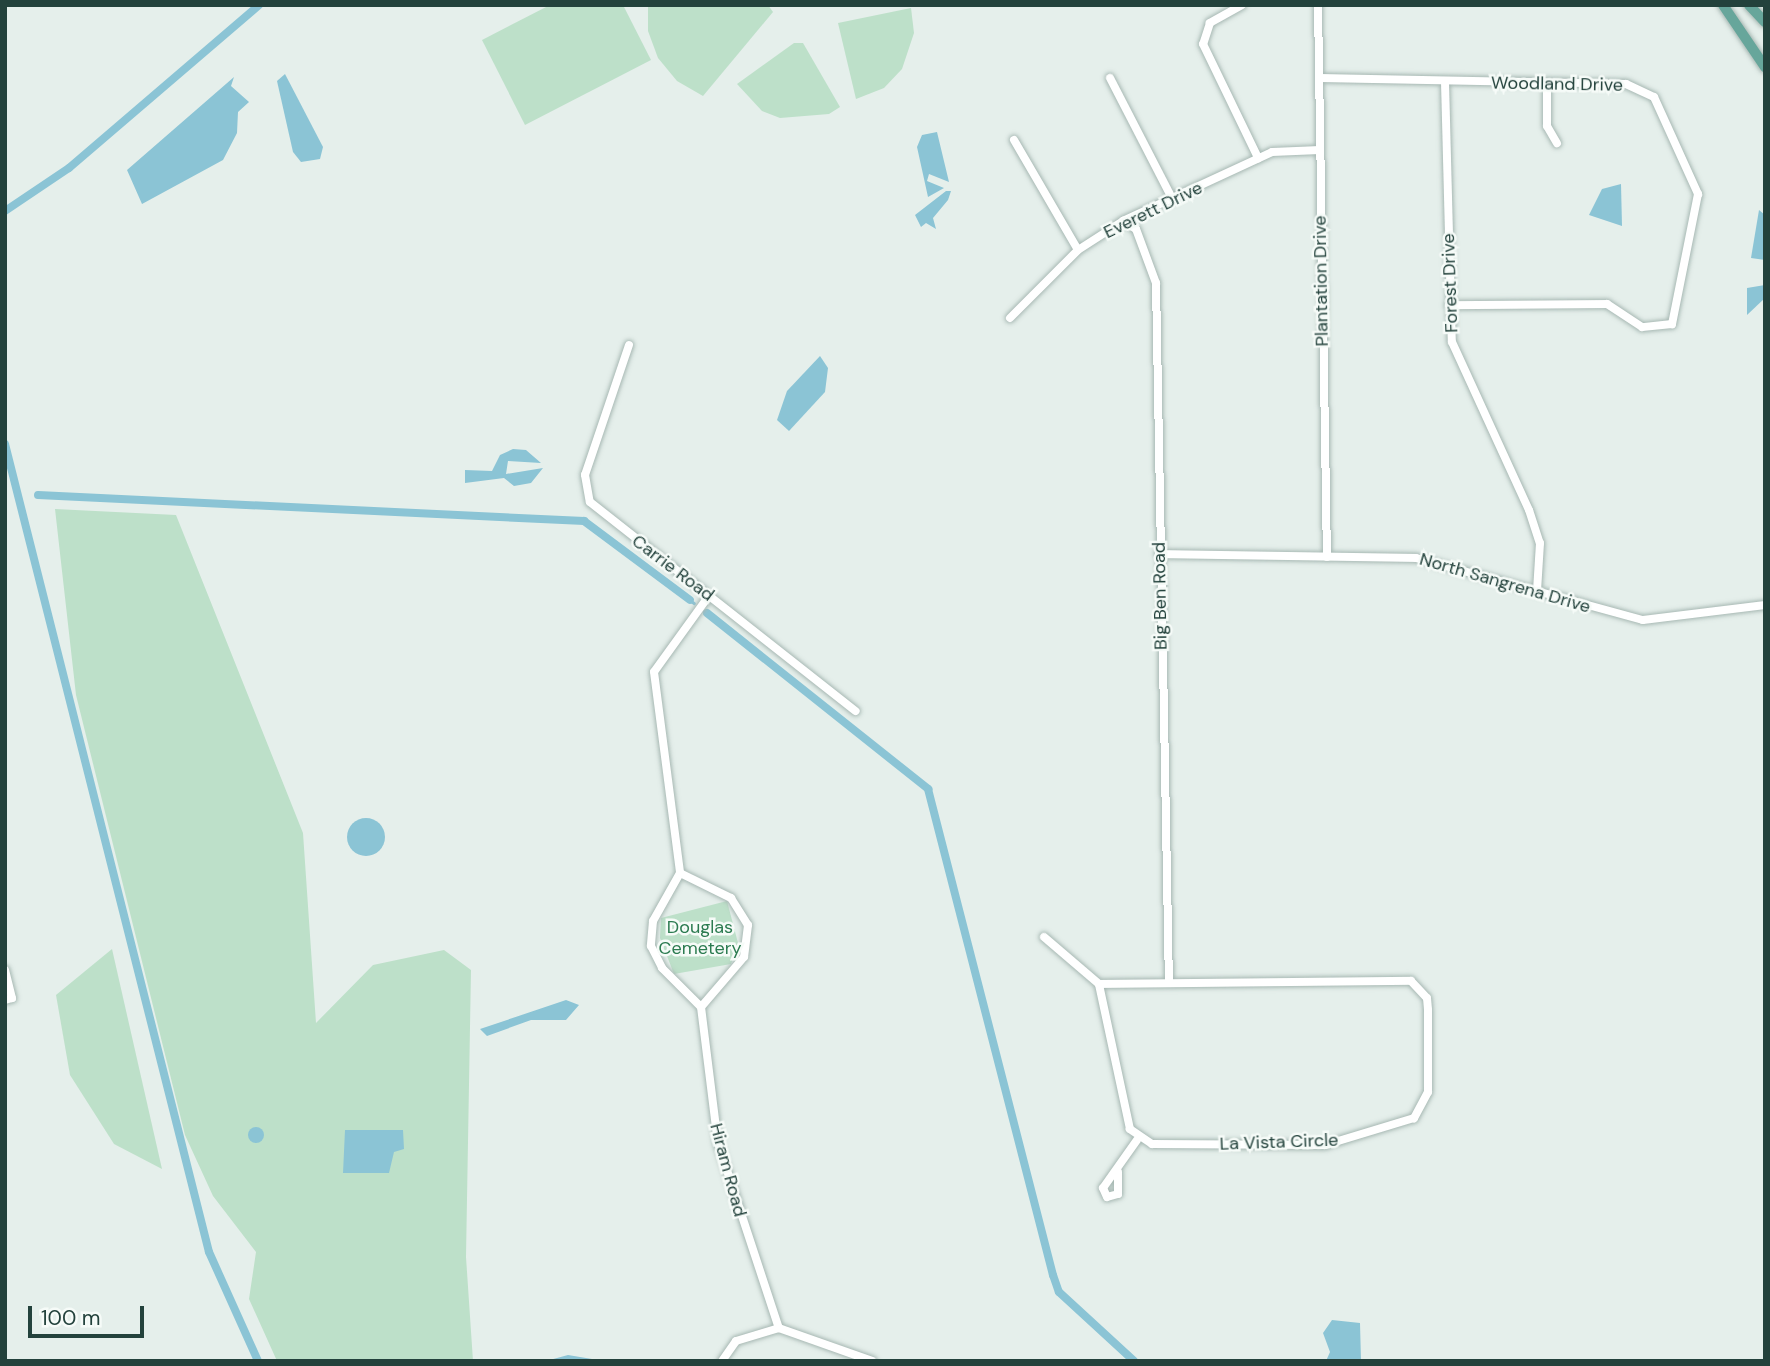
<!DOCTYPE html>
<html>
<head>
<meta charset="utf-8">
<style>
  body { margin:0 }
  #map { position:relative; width:1770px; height:1366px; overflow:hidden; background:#e5efeb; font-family:"DM Sans",sans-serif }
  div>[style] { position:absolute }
  .green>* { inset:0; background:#bde0c9 }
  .water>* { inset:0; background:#8bc4d5 }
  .round { border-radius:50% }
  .stream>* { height:2.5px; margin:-1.25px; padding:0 1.25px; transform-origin:1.25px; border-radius:1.25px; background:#8bc4d5 }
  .canal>* { height:8px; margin:-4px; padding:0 4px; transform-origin:4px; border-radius:4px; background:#8bc4d5 }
  .roads { filter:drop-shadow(0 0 2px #a7b8b3) drop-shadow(0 0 2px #a7b8b3) }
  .minor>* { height:8px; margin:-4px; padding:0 4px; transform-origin:4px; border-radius:4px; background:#fff }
  .major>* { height:10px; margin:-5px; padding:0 5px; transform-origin:5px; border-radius:5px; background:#67a69b }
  span { translate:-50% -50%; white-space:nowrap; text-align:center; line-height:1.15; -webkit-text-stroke:5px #f6fbf8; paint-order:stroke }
  .street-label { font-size:18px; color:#23423c }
  .park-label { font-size:18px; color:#2b7b50 }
  .frame { position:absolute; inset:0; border:7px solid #23423c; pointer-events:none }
  .scale { position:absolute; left:28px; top:1306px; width:116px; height:32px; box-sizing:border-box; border:4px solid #23423c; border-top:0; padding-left:9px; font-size:21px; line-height:24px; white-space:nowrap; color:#23423c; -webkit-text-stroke:5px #f6fbf8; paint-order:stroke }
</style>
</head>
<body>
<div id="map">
  <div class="green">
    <div style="clip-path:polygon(550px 5px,623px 5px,651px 60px,525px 125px,482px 40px)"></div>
    <div style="clip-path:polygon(648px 5px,768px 5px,773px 12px,703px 96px,677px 81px,658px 58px,648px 31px)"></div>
    <div style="clip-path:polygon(911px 8px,914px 33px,902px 69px,884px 88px,856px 99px,838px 23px)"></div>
    <div style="clip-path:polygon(794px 43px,803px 43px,840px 107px,829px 114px,780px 118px,762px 111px,737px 84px)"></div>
    <div style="clip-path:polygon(55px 509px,176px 515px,303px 833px,316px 1023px,373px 965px,444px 950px,471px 970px,466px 1257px,473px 1361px,277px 1361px,249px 1299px,256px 1252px,213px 1196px,185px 1135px,76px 695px)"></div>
    <div style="clip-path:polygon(727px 901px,738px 943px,731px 964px,674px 974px,660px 938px,661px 918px)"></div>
    <div style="clip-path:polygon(112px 949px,162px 1169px,114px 1144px,70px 1075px,56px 995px)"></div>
  </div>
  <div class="water">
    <div style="clip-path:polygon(285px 74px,323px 147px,320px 159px,301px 162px,293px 152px,277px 81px)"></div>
    <div style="clip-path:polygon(234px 77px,231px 86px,249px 102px,238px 112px,237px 133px,223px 160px,142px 204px,127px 170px)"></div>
    <div style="clip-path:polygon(937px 132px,949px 182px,929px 174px,927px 181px,944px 188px,928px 197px,917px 147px,922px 135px)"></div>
    <div style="clip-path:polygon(1621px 184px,1622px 226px,1589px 215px,1602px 189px)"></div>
    <div style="clip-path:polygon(946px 191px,951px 191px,948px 200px,933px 218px,936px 229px,926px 223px,921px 227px,915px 215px)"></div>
    <div style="clip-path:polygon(1759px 210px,1765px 215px,1765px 260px,1751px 258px)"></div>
    <div style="clip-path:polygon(1765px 285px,1765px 298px,1747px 315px,1747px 288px)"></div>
    <div style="clip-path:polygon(820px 356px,828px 368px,825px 392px,789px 431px,777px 420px,787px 391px)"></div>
    <div style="clip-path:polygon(513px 449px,526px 450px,541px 463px,508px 461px,506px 474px,543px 468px,531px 483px,514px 486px,504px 478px,465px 483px,465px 470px,492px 471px,500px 455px)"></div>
    <div class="round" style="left:347px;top:818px;width:38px;height:38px"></div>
    <div style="clip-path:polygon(566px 1000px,579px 1005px,566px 1020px,531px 1020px,487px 1036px,480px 1029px)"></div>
    <div class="round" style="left:248px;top:1127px;width:16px;height:16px"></div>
    <div style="clip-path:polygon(345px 1130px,403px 1130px,404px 1149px,394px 1152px,389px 1173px,343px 1173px)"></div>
    <div style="clip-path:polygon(1332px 1320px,1360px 1323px,1361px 1361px,1326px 1361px,1330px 1352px,1323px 1333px)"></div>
    <div style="clip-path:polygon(568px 1355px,592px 1359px,593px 1361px,546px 1361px)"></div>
  </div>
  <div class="stream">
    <div style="left:690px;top:600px;width:5px;rotate:37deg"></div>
    <div style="left:704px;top:611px;width:4px;rotate:34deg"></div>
  </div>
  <div class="canal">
    <div style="left:5px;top:211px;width:77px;rotate:-33.9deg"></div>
    <div style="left:69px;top:168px;width:250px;rotate:-40.6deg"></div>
    <div style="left:5px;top:444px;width:833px;rotate:75.83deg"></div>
    <div style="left:209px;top:1252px;width:120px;rotate:65.8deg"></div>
    <div style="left:38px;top:495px;width:547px;rotate:2.73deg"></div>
    <div style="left:584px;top:521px;width:132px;rotate:36.7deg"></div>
    <div style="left:707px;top:613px;width:283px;rotate:38.5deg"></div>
    <div style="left:928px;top:789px;width:502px;rotate:75.58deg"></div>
    <div style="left:1053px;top:1275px;width:18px;rotate:71deg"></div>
    <div style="left:1059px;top:1292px;width:102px;rotate:42.6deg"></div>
  </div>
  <div class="roads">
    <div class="minor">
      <div style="left:1242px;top:5px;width:37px;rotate:151deg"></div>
      <div style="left:1210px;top:23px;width:22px;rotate:108deg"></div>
      <div style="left:1203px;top:44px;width:127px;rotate:64.2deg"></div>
      <div style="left:1318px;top:5px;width:552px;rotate:89.07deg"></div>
      <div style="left:1110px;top:78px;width:137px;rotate:62.7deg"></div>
      <div style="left:1320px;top:78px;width:306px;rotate:1.1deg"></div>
      <div style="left:1626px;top:84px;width:31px;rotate:25deg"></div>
      <div style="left:1654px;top:97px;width:107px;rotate:65.6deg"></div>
      <div style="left:1698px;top:194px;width:133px;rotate:101.3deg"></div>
      <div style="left:1672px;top:324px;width:30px;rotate:174deg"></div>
      <div style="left:1642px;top:327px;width:42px;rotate:-146.7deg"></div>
      <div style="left:1607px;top:304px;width:158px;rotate:179.6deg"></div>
      <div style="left:1445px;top:82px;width:260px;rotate:88.5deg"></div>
      <div style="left:1452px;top:342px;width:185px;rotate:65.4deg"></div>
      <div style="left:1529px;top:510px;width:35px;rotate:72deg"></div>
      <div style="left:1540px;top:543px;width:48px;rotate:93.6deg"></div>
      <div style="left:1547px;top:84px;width:42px;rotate:90deg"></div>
      <div style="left:1547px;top:126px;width:20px;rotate:60deg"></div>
      <div style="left:1014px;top:140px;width:127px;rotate:59.8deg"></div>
      <div style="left:1123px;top:221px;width:15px;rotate:32deg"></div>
      <div style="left:1136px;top:229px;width:58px;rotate:69.7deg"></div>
      <div style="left:1156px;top:283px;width:700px;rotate:88.94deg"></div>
      <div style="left:1010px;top:318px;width:96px;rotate:-45deg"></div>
      <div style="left:1078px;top:250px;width:54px;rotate:-32.8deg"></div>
      <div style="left:1123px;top:221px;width:164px;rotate:-24.8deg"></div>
      <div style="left:1272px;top:152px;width:48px;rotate:-2.4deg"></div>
      <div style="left:629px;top:345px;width:137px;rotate:108.7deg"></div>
      <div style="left:585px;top:475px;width:27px;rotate:80deg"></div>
      <div style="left:590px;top:502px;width:338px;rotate:38.2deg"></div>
      <div style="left:1159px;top:554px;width:257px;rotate:0.9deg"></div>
      <div style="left:1416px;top:558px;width:235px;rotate:15.3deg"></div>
      <div style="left:1643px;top:620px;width:123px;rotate:-7deg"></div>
      <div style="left:708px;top:597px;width:92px;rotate:125.8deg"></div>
      <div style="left:654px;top:672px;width:203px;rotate:82.6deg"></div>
      <div style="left:680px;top:873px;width:55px;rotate:119.4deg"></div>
      <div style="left:653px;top:921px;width:25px;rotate:95deg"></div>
      <div style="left:651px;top:946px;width:25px;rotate:63deg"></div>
      <div style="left:662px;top:968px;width:55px;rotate:45deg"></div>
      <div style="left:701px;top:1007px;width:137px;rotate:82.9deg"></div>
      <div style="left:718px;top:1143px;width:195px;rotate:71.8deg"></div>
      <div style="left:680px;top:873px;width:57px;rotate:26.1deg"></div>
      <div style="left:731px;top:898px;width:32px;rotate:58deg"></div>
      <div style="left:748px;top:925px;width:32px;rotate:97deg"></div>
      <div style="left:744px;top:957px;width:66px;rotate:130.7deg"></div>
      <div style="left:1044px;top:937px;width:72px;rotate:40.5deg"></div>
      <div style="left:5px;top:970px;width:29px;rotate:76deg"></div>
      <div style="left:12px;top:998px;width:7px;rotate:164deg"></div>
      <div style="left:1411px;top:981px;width:23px;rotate:47deg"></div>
      <div style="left:1427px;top:998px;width:12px;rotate:85deg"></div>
      <div style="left:1428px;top:1010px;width:82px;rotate:90deg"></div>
      <div style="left:1428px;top:1092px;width:30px;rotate:118deg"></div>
      <div style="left:1414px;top:1118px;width:93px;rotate:163.1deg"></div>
      <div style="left:1325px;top:1145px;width:173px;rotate:-179.7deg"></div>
      <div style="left:1152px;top:1144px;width:27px;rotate:-146deg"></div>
      <div style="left:1130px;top:1129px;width:148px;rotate:-102.1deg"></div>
      <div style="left:1099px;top:984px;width:312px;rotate:-0.6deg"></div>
      <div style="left:1118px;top:1172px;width:22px;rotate:90deg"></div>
      <div style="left:1118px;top:1194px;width:11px;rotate:165deg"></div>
      <div style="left:1107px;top:1197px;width:10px;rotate:-114deg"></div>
      <div style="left:1103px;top:1188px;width:59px;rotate:-54.7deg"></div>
      <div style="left:722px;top:1361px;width:24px;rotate:-55deg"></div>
      <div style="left:736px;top:1341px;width:45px;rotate:-16.8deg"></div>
      <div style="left:779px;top:1328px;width:99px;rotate:19.5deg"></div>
    </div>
    <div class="major">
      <div style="left:1723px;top:5px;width:75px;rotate:55.9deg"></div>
      <div style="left:1749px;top:5px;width:23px;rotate:47deg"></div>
    </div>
  </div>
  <div class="street-label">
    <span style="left:1557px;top:84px;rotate:1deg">Woodland Drive</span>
    <span style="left:1153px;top:210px;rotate:-26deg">Everett Drive</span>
    <span style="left:1321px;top:281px;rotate:-91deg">Plantation Drive</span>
    <span style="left:1450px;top:283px;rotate:-92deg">Forest Drive</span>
    <span style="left:673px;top:568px;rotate:37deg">Carrie Road</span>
    <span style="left:1505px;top:583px;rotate:16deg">North Sangrena Drive</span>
    <span style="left:1160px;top:596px;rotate:-91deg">Big Ben Road</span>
    <span style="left:1279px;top:1142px;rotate:-2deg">La Vista Circle</span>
    <span style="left:728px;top:1170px;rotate:75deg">Hiram Road</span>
  </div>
  <div class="park-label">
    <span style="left:700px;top:938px">Douglas<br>Cemetery</span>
  </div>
  <div class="frame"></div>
  <div class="scale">100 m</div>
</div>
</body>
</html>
